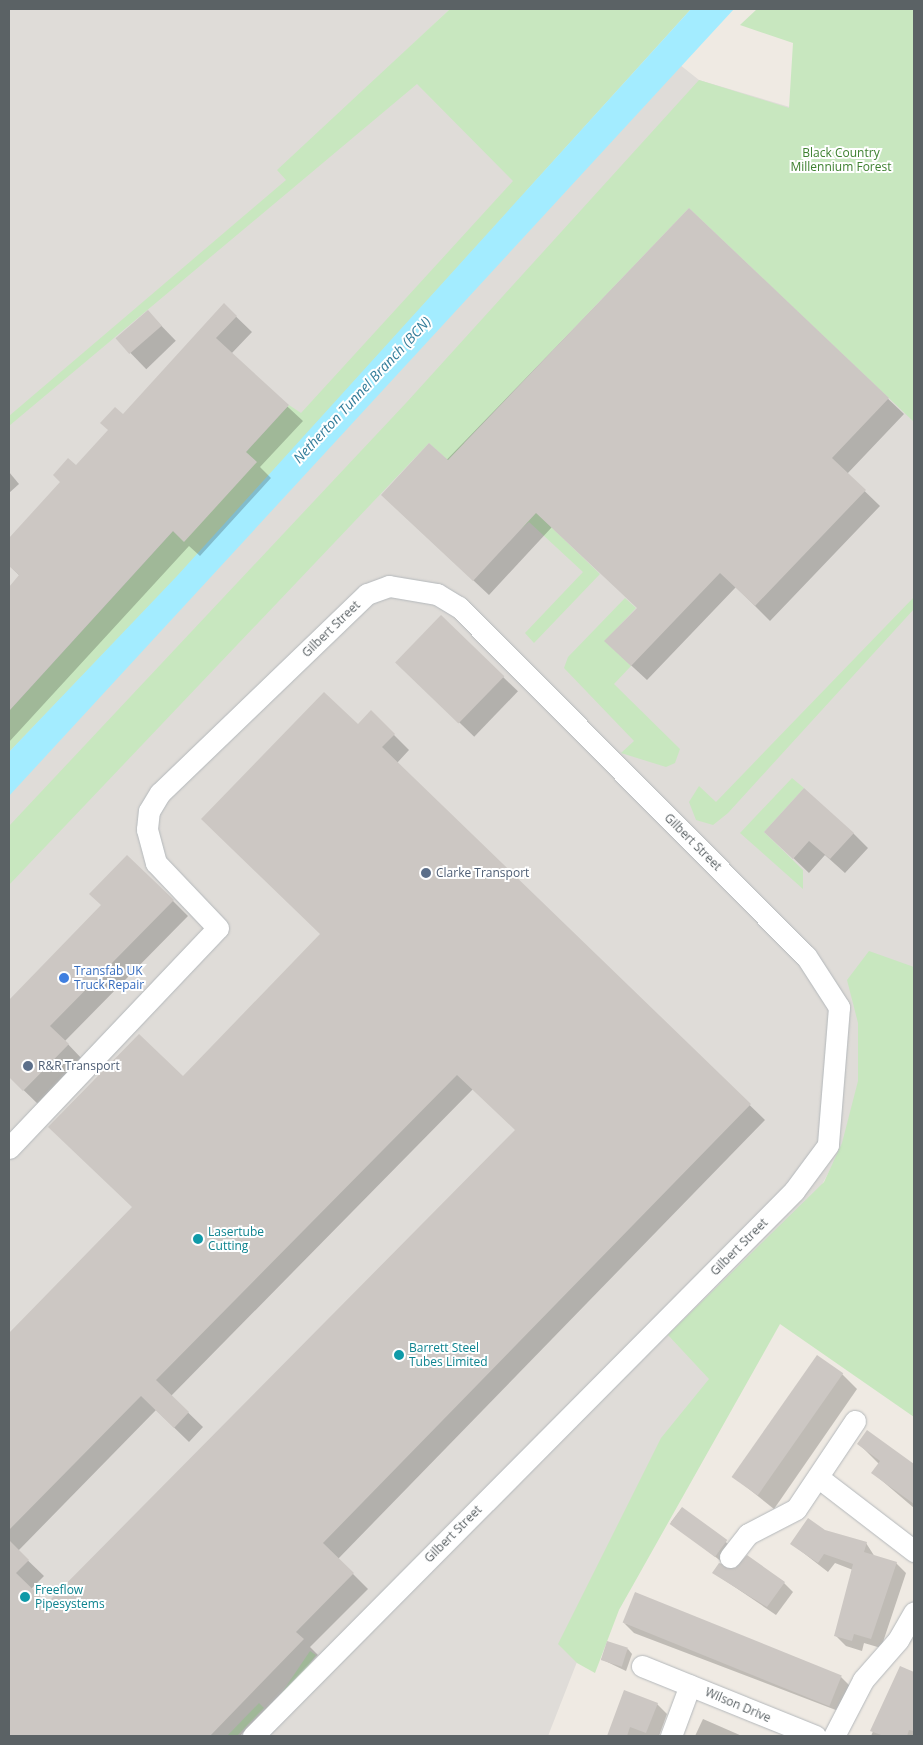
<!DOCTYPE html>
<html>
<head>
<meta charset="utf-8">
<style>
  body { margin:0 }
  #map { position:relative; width:923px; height:1745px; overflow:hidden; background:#efeae3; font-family:"Open Sans",sans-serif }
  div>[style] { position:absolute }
  .industrial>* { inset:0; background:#dfdcd8 }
  .green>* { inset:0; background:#c8e7bf; transform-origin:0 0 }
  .water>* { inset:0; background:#a3ecff }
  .shadow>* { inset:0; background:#0003; transform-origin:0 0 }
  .building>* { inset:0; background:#ccc7c3; transform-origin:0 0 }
  .roads { filter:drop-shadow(0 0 1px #b4b8bb) drop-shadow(0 0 1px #b4b8bb) }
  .minor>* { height:21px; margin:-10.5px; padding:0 10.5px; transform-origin:10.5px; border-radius:10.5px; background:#fff }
  .dots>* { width:14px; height:14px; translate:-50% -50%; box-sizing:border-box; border:2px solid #fff; border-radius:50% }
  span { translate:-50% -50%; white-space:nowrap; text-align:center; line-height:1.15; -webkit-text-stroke:4px #fff; paint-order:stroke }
  .park-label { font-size:12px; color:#3e8030 }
  .street-label { font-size:12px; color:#5b6265 }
  .service-label { font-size:12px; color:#4e5e75 }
  .left { translate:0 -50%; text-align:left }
  .shop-label { font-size:12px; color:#366cbe }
  .culture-label { font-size:12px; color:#0d838f }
  .water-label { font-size:14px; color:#347d9a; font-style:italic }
  .frame { position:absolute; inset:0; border:10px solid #5b6265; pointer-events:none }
</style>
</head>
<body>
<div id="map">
  <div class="industrial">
    <div style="clip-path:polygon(9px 9px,450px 9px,395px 61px,536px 201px,670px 57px,699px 80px,914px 144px,914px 986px,865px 1105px,611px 1575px,548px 1736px,9px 1736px)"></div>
  </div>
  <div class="green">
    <div style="clip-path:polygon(450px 9px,691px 9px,177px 577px,9px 752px,9px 711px,173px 531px,184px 541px,246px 452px,289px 405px,301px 413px,513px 181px,417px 84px,9px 426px,9px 416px,286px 180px,277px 170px)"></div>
    <div style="clip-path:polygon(757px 9px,914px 9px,914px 422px,689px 208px,464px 443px,600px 574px,534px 643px,525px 633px,583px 572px,529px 522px,522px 528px,429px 443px,9px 885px,9px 826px,406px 403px,699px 80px,789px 108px,793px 43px,740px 25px)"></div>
    <div style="clip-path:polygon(914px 597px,914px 609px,728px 813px,713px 825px,696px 820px,689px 802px,699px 786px,716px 802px)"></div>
    <div style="clip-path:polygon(625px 598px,636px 608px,605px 641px,631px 666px,614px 684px,680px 749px,675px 763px,666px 767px,621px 753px,634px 741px,564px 668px,568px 657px)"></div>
    <div style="clip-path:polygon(792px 778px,804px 788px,764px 832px,803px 870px,803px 889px,740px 833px)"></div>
    <div style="clip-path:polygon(869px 951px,914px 967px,914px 1417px,780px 1324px,619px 1610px,595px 1673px,577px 1663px,558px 1644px,661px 1438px,709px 1379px,668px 1335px,824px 1182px,842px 1143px,858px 1081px,858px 1023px,847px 980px)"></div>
    <div style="left:310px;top:1651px;width:7px;height:61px;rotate:34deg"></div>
    <div style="clip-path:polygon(259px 1703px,264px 1708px,237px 1736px,227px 1736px)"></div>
  </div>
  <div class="water">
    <div style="clip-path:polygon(691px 9px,734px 9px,9px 796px,9px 752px,177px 576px)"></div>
  </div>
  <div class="shadow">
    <div style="clip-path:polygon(689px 210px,904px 414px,847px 474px,880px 506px,770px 621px,736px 587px,647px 680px,621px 656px,638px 608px,552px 527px,489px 595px,398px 510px)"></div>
    <div style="clip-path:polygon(224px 305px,252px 332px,231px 354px,303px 421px,260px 467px,271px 478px,200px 556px,189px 546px,9px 742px,9px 600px,20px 576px,9px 565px,9px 540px)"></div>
    <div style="left:148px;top:312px;width:40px;height:41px;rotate:46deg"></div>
    <div style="clip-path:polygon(9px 472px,19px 484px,9px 493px)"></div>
    <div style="left:441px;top:617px;width:107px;height:63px;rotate:44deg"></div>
    <div style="clip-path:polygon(evenodd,371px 712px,409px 750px,397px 763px,765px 1120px,338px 1559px,368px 1589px,310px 1647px,318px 1655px,240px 1736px,9px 1736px,9px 1335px,133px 1208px,183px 1078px,322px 934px,358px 725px,371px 712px,473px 1089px,516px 1130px,47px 1605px,31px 1589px,44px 1576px,18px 1551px,156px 1410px,189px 1442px,203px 1427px,171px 1396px,473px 1089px)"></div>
    <div style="clip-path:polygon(766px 832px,853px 833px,868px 848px,845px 873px,825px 855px,809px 873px)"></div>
    <div style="clip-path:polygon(173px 901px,188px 916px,65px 1041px,83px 1060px,39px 1105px,9px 1076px,9px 1002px,102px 905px)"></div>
    <div style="clip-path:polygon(842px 1374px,857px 1389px,774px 1509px,734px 1477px)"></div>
    <div style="clip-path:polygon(868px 1432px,914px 1466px,914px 1508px,873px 1473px,879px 1464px,859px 1444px)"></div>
    <div style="left:682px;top:1508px;width:70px;height:18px;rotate:38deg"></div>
    <div style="clip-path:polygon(825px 1531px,866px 1543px,875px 1557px,896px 1563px,906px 1573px,881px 1648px,864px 1643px,862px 1651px,846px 1646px,836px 1636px,853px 1570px,835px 1563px,828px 1572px,792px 1544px)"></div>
    <div style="clip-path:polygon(735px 1570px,784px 1583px,793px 1592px,776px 1615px,714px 1573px)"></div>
    <div style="clip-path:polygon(624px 1623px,841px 1677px,851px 1687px,841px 1712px,634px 1633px)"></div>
    <div style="clip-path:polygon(628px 1649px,632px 1654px,626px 1671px,601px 1659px)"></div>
    <div style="clip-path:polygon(901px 1668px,914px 1673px,914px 1736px,871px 1736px)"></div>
    <div style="clip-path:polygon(625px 1692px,657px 1704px,667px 1714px,659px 1736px,609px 1736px)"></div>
    <div style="clip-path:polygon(703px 1719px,742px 1736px,695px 1736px)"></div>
  </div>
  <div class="building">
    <div style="clip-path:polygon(689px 208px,889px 398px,832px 458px,866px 490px,755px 606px,720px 573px,631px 666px,604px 641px,637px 608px,536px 513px,473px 581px,381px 495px,429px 443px,448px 460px)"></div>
    <div style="clip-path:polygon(224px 303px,237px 316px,216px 338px,289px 405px,246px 452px,257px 462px,184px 542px,173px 531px,9px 711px,9px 587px,19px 575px,9px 566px,9px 538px,60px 482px,53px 475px,68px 458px,76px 465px,108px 430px,100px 423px,115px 407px,123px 414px)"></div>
    <div style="left:148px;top:310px;width:21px;height:43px;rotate:49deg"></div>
    <div style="left:441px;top:615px;width:88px;height:66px;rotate:44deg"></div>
    <div style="clip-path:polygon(324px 692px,358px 724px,371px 710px,395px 734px,382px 747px,751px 1104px,323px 1543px,354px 1573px,296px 1632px,304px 1639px,210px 1736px,9px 1736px,9px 1540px,29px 1560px,16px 1573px,47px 1603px,515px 1130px,457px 1075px,156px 1380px,189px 1412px,174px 1428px,141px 1396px,9px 1530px,9px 1333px,132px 1207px,48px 1127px,139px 1034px,183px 1076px,320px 934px,201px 819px)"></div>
    <div style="clip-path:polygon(804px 788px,854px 833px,830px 859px,809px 841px,793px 859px,764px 832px)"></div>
    <div style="clip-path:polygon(127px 855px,174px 900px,50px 1026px,69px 1044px,23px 1091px,9px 1077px,9px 1000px,101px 905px,89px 894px)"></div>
    <div style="left:817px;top:1355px;width:32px;height:149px;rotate:35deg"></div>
    <div style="clip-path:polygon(867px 1430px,914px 1464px,914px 1504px,871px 1473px,880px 1461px,857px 1444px)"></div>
    <div style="left:682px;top:1507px;width:56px;height:21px;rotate:36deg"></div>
    <div style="clip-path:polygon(808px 1518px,825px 1530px,867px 1542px,864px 1552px,897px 1562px,871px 1639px,854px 1634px,852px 1641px,834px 1636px,853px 1564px,824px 1554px,818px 1563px,790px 1544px)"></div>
    <div style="clip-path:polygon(747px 1555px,785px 1582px,767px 1607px,712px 1573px,719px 1563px,735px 1568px)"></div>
    <div style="left:635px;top:1592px;width:223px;height:33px;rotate:22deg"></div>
    <div style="left:607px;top:1641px;width:22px;height:20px;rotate:18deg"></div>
    <div style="clip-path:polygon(900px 1666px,914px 1672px,914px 1731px,909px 1730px,907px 1736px,884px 1736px,870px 1731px)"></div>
    <div style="clip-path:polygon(624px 1690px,658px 1703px,646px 1733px,630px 1727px,627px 1736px,607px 1736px)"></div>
  </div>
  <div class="roads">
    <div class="minor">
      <div style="left:9px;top:1148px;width:303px;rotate:-46.5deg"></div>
      <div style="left:218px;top:928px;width:90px;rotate:-133.6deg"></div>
      <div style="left:156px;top:863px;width:35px;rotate:-105deg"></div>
      <div style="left:147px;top:829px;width:18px;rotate:-84deg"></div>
      <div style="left:149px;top:811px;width:21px;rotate:-59deg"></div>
      <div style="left:160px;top:793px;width:287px;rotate:-43.9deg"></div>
      <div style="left:367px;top:594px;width:23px;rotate:-20deg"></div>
      <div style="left:389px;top:586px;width:49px;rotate:9.5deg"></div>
      <div style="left:437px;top:594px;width:26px;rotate:31deg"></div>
      <div style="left:459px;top:607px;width:492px;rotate:45.2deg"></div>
      <div style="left:806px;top:956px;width:61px;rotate:57.1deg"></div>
      <div style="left:839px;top:1007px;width:138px;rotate:94.6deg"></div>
      <div style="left:828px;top:1145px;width:57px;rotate:126.5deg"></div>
      <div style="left:794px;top:1191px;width:768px;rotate:134.79deg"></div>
      <div style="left:819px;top:1478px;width:120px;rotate:37.5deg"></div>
      <div style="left:730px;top:1557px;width:29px;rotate:-52deg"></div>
      <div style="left:748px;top:1534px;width:54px;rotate:-27.5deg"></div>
      <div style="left:796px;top:1509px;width:106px;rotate:-56.2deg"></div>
      <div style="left:642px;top:1666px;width:187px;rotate:22deg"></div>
      <div style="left:671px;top:1736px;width:54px;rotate:-69.6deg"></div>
      <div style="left:834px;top:1736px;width:63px;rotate:-62.6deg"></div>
      <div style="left:863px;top:1680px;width:53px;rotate:-48.8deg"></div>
      <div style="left:898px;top:1640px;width:32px;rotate:-60deg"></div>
    </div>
  </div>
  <div class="dots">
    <div style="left:426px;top:873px;background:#5c6f8a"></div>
    <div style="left:64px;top:978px;background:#3f7fe0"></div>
    <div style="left:28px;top:1066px;background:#5c6f8a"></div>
    <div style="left:198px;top:1239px;background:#0f9aa8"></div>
    <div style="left:399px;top:1355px;background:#0f9aa8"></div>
    <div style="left:25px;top:1597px;background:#0f9aa8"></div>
  </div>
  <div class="park-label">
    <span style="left:841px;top:160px">Black Country<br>Millennium Forest</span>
  </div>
  <div class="street-label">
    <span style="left:331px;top:629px;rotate:-44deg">Gilbert Street</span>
    <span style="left:693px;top:842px;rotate:45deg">Gilbert Street</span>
    <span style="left:739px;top:1247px;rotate:-45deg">Gilbert Street</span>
    <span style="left:453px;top:1534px;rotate:-45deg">Gilbert Street</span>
    <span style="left:738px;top:1705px;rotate:23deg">Wilson Drive</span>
  </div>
  <div class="service-label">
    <span class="left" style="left:436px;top:873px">Clarke Transport</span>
    <span class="left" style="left:38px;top:1066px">R&amp;R Transport</span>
  </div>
  <div class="shop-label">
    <span class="left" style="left:74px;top:978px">Transfab UK<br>Truck Repair</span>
  </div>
  <div class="culture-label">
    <span class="left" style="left:208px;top:1239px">Lasertube<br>Cutting</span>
    <span class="left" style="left:409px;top:1355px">Barrett Steel<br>Tubes Limited</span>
    <span class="left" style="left:35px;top:1597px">Freeflow<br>Pipesystems</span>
  </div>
  <div class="water-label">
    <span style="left:362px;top:390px;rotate:-47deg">Netherton Tunnel Branch (BCN)</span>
  </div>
  <div class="frame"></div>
</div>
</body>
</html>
